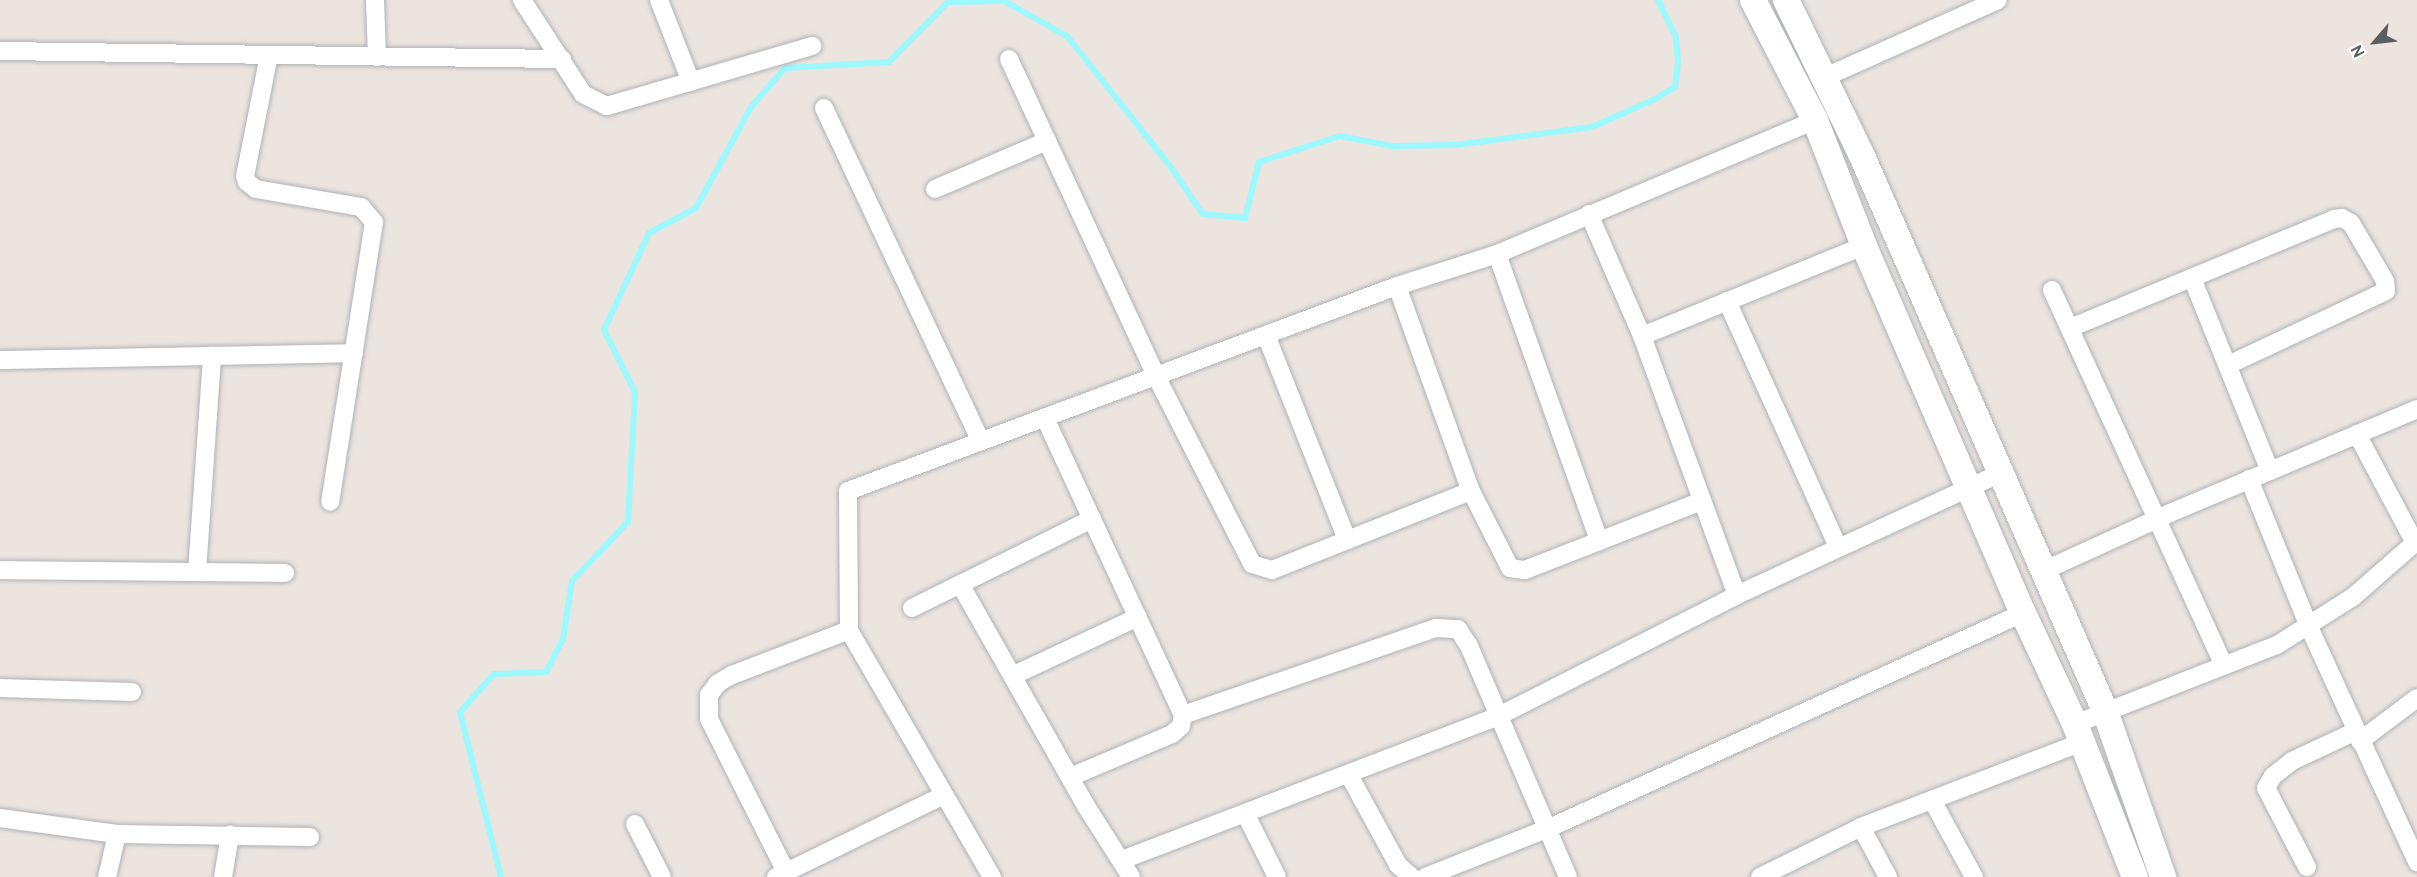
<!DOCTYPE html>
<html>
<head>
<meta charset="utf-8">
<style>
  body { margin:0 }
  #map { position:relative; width:2417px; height:877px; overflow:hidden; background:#ece4df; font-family:Overpass,sans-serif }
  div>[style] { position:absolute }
  .stream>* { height:6px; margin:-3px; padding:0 3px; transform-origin:3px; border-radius:3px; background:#9bf9ff }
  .roads { filter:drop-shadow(0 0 2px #adb3b6) drop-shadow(0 0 2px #adb3b6) }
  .minor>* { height:18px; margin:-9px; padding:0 9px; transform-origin:9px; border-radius:9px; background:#fff }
  .secondary>* { height:26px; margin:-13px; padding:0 13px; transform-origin:13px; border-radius:13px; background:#fff }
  span { translate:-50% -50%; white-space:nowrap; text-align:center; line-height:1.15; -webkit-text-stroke:5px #fff; paint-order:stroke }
  .north { position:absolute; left:2345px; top:12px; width:60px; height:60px; -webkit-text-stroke:4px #fff; paint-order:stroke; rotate:242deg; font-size:16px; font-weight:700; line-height:24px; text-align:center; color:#585f61 }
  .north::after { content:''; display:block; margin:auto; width:21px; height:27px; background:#585f61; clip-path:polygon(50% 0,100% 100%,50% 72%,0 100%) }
</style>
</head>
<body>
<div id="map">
  <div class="stream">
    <div style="left:501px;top:877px;width:170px;rotate:-104deg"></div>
    <div style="left:460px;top:712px;width:51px;rotate:-48.2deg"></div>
    <div style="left:494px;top:674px;width:52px;rotate:-2.2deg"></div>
    <div style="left:546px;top:672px;width:37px;rotate:-63deg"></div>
    <div style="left:563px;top:639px;width:59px;rotate:-81.2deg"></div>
    <div style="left:572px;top:581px;width:81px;rotate:-46.5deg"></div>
    <div style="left:628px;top:522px;width:130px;rotate:-86.9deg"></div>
    <div style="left:635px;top:392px;width:69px;rotate:-116.6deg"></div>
    <div style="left:604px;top:330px;width:107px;rotate:-65.1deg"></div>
    <div style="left:649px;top:233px;width:53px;rotate:-28deg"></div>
    <div style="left:696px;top:208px;width:115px;rotate:-61.4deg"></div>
    <div style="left:751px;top:107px;width:52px;rotate:-48.9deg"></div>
    <div style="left:785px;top:68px;width:104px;rotate:-3.3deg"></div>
    <div style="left:889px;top:62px;width:84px;rotate:-45.5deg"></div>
    <div style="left:948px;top:2px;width:56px;rotate:-1deg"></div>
    <div style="left:1004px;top:1px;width:72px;rotate:29.1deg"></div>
    <div style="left:1067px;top:36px;width:166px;rotate:51.6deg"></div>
    <div style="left:1170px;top:166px;width:58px;rotate:55.5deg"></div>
    <div style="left:1203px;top:214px;width:42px;rotate:5.4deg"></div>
    <div style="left:1245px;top:218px;width:58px;rotate:-76deg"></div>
    <div style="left:1259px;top:162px;width:85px;rotate:-17.8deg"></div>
    <div style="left:1340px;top:136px;width:53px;rotate:10.9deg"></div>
    <div style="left:1392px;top:146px;width:63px;rotate:-0.9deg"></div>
    <div style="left:1455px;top:145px;width:138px;rotate:-7.5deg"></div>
    <div style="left:1592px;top:127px;width:69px;rotate:-24deg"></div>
    <div style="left:1655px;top:99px;width:23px;rotate:-31deg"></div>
    <div style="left:1675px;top:87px;width:26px;rotate:-83deg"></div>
    <div style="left:1678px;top:61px;width:24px;rotate:-95deg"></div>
    <div style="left:1676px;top:37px;width:41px;rotate:-115.9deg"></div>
  </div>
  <div class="roads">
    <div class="minor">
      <div style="left:375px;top:0;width:57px;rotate:88deg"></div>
      <div style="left:522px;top:0;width:112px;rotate:57deg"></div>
      <div style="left:583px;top:94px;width:27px;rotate:27deg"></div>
      <div style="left:607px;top:106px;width:214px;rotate:-16.3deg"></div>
      <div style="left:659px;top:0;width:88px;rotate:68.7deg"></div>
      <div style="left:0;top:51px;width:562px;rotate:0.82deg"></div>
      <div style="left:269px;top:55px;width:123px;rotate:101.2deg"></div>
      <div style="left:245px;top:176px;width:6px;rotate:72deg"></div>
      <div style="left:247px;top:182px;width:11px;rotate:38deg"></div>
      <div style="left:256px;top:189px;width:107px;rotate:9.7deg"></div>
      <div style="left:361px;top:207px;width:20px;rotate:49deg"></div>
      <div style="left:374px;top:222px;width:283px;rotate:98.9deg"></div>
      <div style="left:1009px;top:59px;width:349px;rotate:65.1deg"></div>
      <div style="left:1156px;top:376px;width:211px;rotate:62.9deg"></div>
      <div style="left:1252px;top:564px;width:21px;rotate:17deg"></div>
      <div style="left:1272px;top:570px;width:214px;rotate:-21.7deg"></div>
      <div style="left:1825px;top:77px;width:189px;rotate:-24deg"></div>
      <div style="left:824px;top:108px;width:368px;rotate:64.8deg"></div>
      <div style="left:935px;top:189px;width:122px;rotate:-23.2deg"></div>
      <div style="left:1589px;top:214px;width:133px;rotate:66.5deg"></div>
      <div style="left:1642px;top:336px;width:276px;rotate:69.9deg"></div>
      <div style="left:1497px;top:254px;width:305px;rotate:70.4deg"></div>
      <div style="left:2192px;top:278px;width:208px;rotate:68deg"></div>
      <div style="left:1397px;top:286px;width:218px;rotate:70.2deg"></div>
      <div style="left:1471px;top:491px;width:86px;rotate:63.1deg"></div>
      <div style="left:1510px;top:568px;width:15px;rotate:8deg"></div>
      <div style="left:1525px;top:570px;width:190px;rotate:-21.3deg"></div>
      <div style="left:2052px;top:290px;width:413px;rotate:65.4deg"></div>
      <div style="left:1727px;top:301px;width:270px;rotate:65.7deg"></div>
      <div style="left:2070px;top:328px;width:286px;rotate:-22.4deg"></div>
      <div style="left:2334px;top:219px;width:8px;rotate:-7deg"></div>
      <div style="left:2342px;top:218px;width:10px;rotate:29deg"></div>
      <div style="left:2351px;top:223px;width:67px;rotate:59.6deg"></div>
      <div style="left:2385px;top:281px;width:10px;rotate:84deg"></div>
      <div style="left:2386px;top:291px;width:174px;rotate:154.9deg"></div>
      <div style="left:1266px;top:335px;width:220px;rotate:68.4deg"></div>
      <div style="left:1642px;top:336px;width:240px;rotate:-22.1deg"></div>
      <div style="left:0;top:360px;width:354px;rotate:-1.1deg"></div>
      <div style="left:1045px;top:418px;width:327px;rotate:65.1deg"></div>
      <div style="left:1183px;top:715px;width:11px;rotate:100deg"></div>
      <div style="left:1181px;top:726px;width:12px;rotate:138deg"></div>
      <div style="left:1172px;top:734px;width:111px;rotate:157.1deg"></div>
      <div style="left:2357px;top:434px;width:123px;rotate:62deg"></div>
      <div style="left:2249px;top:479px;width:160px;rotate:67.9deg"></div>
      <div style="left:2309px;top:627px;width:259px;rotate:65.3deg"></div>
      <div style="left:0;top:570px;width:285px;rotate:0.6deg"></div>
      <div style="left:2043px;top:571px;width:140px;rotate:-24.5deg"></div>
      <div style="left:2170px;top:513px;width:268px;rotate:-22.8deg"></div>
      <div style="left:197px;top:572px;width:217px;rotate:-86deg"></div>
      <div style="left:960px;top:584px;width:255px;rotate:60.4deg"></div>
      <div style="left:1086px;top:806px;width:84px;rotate:57.6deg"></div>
      <div style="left:912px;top:608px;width:201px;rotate:-26.3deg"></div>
      <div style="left:1012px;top:676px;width:139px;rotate:-25.1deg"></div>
      <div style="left:0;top:688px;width:132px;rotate:1.7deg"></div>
      <div style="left:1183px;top:715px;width:268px;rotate:-19deg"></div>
      <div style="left:1436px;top:628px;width:22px;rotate:3deg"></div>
      <div style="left:1458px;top:629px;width:20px;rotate:57deg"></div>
      <div style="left:1469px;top:646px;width:251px;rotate:66.8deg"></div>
      <div style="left:2075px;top:724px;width:217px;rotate:-21.4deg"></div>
      <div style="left:2277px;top:645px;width:90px;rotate:-32.3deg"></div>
      <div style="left:2353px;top:597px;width:85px;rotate:-41.2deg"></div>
      <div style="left:2360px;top:741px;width:71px;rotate:-37deg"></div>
      <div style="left:1349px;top:775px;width:102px;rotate:61.4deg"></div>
      <div style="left:1398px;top:865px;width:18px;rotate:41deg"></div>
      <div style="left:1932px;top:800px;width:88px;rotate:61.4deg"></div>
      <div style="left:1246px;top:815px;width:69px;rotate:63.4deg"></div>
      <div style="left:0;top:818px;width:118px;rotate:7.8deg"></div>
      <div style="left:117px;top:834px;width:193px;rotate:0.9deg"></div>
      <div style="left:635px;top:824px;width:59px;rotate:63deg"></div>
      <div style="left:1861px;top:827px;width:57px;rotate:61.6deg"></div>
      <div style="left:1122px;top:860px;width:401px;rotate:-20.9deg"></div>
      <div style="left:1497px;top:717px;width:269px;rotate:-26.9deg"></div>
      <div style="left:1737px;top:595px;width:291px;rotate:-24.8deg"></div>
      <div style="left:2307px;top:867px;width:89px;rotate:-117.4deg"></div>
      <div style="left:2266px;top:788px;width:14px;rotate:-60deg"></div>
      <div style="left:2273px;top:776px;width:24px;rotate:-38deg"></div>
      <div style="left:2292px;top:761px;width:71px;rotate:-25.1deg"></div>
      <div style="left:786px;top:872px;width:171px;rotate:-116.7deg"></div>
      <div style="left:709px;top:719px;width:24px;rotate:-90deg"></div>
      <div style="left:709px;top:695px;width:15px;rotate:-53deg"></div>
      <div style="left:718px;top:683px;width:16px;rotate:-30deg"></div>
      <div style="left:732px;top:675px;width:125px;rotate:-21deg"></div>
      <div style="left:107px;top:877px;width:44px;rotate:-76.9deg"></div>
      <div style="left:223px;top:877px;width:43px;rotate:-80.5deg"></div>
      <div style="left:776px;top:877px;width:187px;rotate:-26deg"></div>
      <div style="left:992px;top:877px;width:285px;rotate:-120.1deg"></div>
      <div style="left:849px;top:630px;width:139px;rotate:-90.4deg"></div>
      <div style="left:848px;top:491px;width:586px;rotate:-20.48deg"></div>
      <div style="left:1397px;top:286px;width:105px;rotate:-17.7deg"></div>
      <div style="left:1497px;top:254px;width:345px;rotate:-22.8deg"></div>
      <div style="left:1425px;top:877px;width:131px;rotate:-21.5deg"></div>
      <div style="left:1547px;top:829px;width:523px;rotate:-24.41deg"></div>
      <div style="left:1760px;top:877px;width:113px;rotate:-26.3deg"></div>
      <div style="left:1861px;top:827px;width:237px;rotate:-21deg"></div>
    </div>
    <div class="secondary">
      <div style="left:1753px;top:0;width:135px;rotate:62.7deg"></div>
      <div style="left:1815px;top:120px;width:135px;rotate:68.7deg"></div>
      <div style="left:1864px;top:246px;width:400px;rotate:66.6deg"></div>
      <div style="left:2023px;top:613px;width:123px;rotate:64.9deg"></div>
      <div style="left:2075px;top:724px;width:164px;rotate:68.6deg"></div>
      <div style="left:1786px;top:0;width:174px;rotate:64deg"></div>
      <div style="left:1862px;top:156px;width:606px;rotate:66.35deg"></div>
      <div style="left:2105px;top:711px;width:176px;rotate:70.7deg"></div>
    </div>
  </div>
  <div class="north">N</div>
</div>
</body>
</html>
